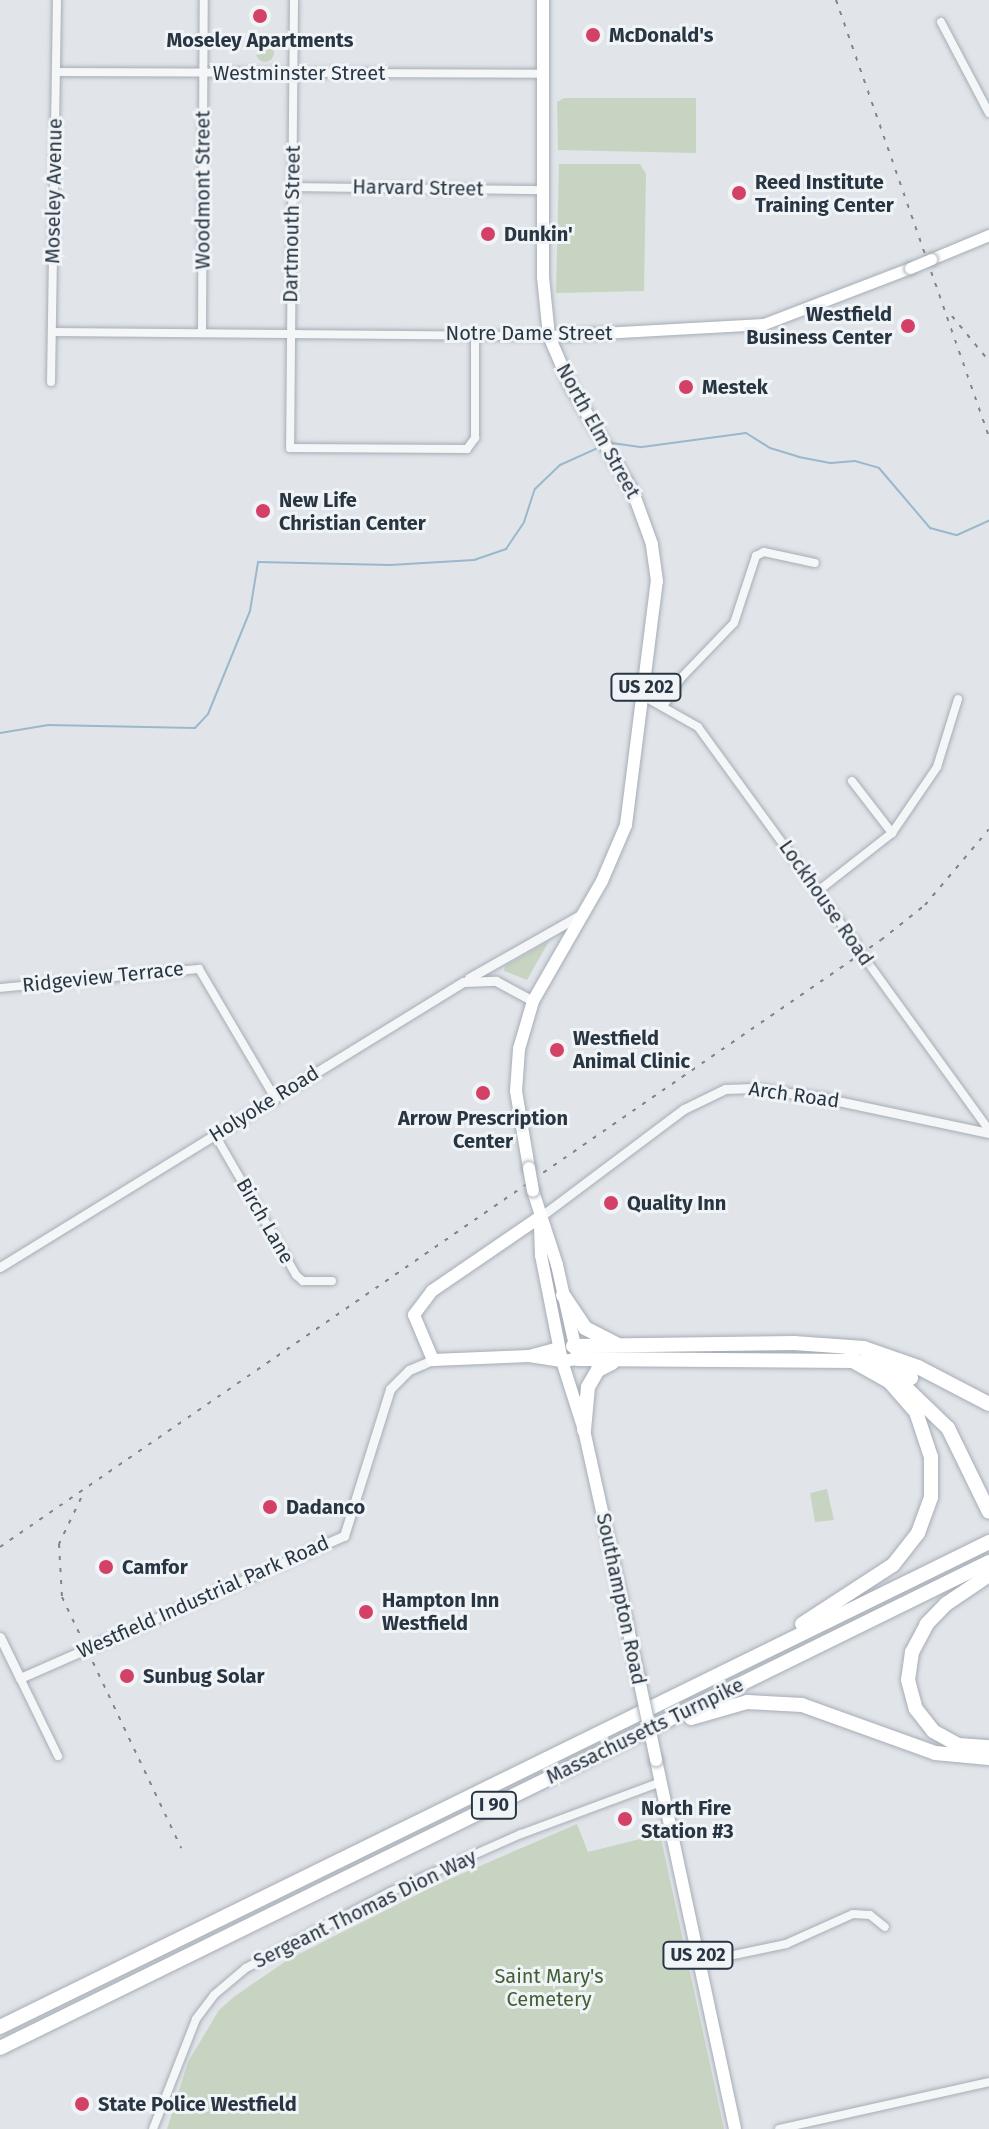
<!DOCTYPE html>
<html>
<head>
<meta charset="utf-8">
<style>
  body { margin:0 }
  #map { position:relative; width:989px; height:2129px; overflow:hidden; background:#e1e5ea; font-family:"Fira Sans",sans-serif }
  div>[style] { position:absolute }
  .green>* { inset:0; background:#c8d4c2 }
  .round { border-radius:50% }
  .stream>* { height:2px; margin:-1px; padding:0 1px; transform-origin:1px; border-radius:1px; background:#9ab8cc }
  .roads { filter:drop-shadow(0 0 2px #a6adb5) drop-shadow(0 0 2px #a6adb5) }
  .minor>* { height:8px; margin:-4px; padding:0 4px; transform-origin:4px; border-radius:4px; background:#f4f6f8 }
  .tertiary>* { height:9px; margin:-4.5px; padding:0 4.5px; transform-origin:4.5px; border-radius:4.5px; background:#f4f6f8 }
  .secondary>* { height:11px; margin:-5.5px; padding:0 5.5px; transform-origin:5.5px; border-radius:5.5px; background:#fff }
  .primary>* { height:12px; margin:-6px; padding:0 6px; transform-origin:6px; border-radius:6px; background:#fff }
  .trunk>* { height:12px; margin:-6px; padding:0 6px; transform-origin:6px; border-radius:6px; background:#fff }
  .motorway>* { height:14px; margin:-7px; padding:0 7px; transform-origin:7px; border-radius:7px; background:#fff }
  .rail>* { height:2px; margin-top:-1px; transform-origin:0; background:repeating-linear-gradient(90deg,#798794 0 4px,transparent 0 12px) }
  .bridges { filter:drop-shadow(0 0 2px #a6adb5) drop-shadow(0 0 2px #a6adb5) }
  .minor-bridge>* { height:8px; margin:-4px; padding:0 4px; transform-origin:4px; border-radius:4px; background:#f4f6f8 }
  .secondary-bridge>* { height:11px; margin:-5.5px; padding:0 5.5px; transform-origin:5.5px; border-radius:5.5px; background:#fff }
  .primary-bridge>* { height:12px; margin:-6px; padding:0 6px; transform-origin:6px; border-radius:6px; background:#fff }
  .trunk-bridge>* { height:12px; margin:-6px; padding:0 6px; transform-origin:6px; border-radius:6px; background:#fff }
  .dots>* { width:22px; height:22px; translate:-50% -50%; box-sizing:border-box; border:4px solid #f1f4f7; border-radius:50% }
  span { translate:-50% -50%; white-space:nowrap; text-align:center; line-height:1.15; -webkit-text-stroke:6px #f1f4f7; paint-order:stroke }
  .shield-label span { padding:2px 6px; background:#f1f4f7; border:2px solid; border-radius:6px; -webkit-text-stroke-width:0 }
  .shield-label { font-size:18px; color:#283543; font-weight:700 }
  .poi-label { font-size:20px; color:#283543; font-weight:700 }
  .left { translate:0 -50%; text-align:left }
  .right { translate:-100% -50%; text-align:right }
  .street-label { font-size:20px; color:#283543 }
  .park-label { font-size:20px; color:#415f35 }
</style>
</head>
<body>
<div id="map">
  <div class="green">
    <div class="round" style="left:256px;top:44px;width:18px;height:18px"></div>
    <div style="clip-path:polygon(564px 98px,696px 98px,696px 153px,558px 150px,557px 102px)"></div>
    <div style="clip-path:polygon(559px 164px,640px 164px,646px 174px,644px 291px,556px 293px)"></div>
    <div style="clip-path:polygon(549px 941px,527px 980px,504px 971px,505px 966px)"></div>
    <div style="clip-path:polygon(827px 1489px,834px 1520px,815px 1522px,810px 1493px)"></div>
    <div style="clip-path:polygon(577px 1824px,588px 1852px,660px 1834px,724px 2129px,167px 2129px,188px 2062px,219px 2010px,235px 1996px,289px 1959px,436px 1885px)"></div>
  </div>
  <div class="stream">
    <div style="left:612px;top:443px;width:30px;rotate:8deg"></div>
    <div style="left:642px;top:447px;width:105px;rotate:-7.7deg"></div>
    <div style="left:746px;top:433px;width:28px;rotate:32deg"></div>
    <div style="left:770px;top:448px;width:30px;rotate:17deg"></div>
    <div style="left:799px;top:457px;width:33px;rotate:11deg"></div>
    <div style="left:831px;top:463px;width:24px;rotate:-5deg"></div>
    <div style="left:855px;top:461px;width:25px;rotate:16deg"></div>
    <div style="left:879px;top:468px;width:79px;rotate:49.6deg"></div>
    <div style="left:930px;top:528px;width:28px;rotate:15deg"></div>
    <div style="left:957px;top:535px;width:35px;rotate:-24deg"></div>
    <div style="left:0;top:733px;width:49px;rotate:-9.5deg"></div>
    <div style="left:48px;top:725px;width:147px;rotate:1.2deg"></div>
    <div style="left:195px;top:728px;width:19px;rotate:-47deg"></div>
    <div style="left:208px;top:714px;width:111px;rotate:-67.8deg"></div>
    <div style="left:250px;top:611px;width:50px;rotate:-80.7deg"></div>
    <div style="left:258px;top:562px;width:132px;rotate:1.3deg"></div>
    <div style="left:390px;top:565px;width:84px;rotate:-3.4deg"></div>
    <div style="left:474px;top:560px;width:34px;rotate:-19deg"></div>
    <div style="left:506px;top:549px;width:32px;rotate:-56deg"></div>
    <div style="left:524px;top:522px;width:35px;rotate:-72deg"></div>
    <div style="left:535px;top:489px;width:35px;rotate:-44deg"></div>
    <div style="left:560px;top:465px;width:46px;rotate:-24.3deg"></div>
  </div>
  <div class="roads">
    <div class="minor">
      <div style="left:294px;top:0;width:448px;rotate:90.5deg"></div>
      <div style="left:290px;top:448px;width:177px;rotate:0.3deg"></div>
      <div style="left:467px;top:449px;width:14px;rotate:-54deg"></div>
      <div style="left:475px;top:438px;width:103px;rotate:-90deg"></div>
      <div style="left:941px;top:22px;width:103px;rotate:62.2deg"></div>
      <div style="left:56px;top:72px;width:486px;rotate:0.2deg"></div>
      <div style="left:292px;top:187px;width:252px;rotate:0.7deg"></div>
      <div style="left:52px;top:332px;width:497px;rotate:0.5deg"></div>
      <div style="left:202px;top:333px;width:333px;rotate:-89.7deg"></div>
      <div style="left:51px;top:382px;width:382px;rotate:-89.1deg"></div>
      <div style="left:645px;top:697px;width:61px;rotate:29.5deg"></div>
      <div style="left:698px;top:727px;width:266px;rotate:54deg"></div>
      <div style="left:664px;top:705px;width:32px;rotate:-58deg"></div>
      <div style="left:681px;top:678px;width:76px;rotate:-46.1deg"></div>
      <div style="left:734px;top:623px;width:71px;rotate:-71.8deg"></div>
      <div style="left:756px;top:556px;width:9px;rotate:-27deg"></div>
      <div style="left:764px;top:552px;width:52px;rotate:12.2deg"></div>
      <div style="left:852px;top:781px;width:66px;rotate:52.4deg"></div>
      <div style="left:818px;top:891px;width:94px;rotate:-38.1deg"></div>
      <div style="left:892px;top:833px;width:80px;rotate:-55.7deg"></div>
      <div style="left:937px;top:767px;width:71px;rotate:-72.8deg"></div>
      <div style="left:866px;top:960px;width:210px;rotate:54.1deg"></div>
      <div style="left:0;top:988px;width:200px;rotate:-5.5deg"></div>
      <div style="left:199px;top:969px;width:150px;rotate:59.5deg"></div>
      <div style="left:215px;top:1135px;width:162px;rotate:59.9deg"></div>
      <div style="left:296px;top:1275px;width:9px;rotate:41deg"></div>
      <div style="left:303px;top:1281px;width:29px"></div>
      <div style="left:20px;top:1678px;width:87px;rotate:64deg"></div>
      <div style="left:700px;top:1962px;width:88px;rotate:-11.8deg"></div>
      <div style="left:786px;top:1944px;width:73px;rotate:-24.1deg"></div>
      <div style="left:853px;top:1914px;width:17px;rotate:3deg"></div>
      <div style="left:870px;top:1915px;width:19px;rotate:39deg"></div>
      <div style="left:153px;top:2129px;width:118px;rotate:-68.6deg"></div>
      <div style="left:196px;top:2019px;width:30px;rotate:-53deg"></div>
      <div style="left:214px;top:1995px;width:42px;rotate:-40.2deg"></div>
      <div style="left:246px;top:1968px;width:163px;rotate:-27.8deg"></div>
      <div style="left:390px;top:1892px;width:143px;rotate:-23.9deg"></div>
      <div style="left:521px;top:1834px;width:149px;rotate:-20.4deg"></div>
      <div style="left:779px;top:2129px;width:215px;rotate:-12.6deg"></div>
    </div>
    <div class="tertiary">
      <div style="left:469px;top:978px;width:130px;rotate:-29.5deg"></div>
      <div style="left:540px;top:1217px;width:180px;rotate:-36.9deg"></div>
      <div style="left:684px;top:1109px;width:46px;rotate:-26deg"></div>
      <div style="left:725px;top:1089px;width:28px;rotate:-2deg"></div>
      <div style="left:753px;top:1088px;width:72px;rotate:8deg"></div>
      <div style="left:824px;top:1098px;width:169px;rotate:12deg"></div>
      <div style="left:0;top:1267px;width:544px;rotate:-31.61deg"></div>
      <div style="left:463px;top:982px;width:33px;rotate:-2deg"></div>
      <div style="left:496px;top:981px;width:42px;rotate:28.4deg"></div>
      <div style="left:0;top:1637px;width:46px;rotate:64deg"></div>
      <div style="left:20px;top:1678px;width:354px;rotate:-23.7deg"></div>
      <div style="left:344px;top:1536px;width:154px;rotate:-72.6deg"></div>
      <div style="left:390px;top:1389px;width:27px;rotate:-45deg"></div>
      <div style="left:409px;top:1370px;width:26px;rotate:-23deg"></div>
    </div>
    <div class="secondary">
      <div style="left:931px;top:259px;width:63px;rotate:-22.5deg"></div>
      <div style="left:549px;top:336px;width:215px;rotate:-3.2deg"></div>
      <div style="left:764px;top:324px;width:156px;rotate:-21deg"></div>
    </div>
    <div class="primary">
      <div style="left:540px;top:1217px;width:131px;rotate:145.6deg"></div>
      <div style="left:432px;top:1291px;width:30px;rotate:127deg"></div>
      <div style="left:414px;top:1315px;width:49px;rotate:67.1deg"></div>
      <div style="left:433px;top:1360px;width:96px;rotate:-2.4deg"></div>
      <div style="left:529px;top:1356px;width:31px;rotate:-15deg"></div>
      <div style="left:529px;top:1356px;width:33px;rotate:9deg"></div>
      <div style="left:562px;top:1361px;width:72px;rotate:72.3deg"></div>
      <div style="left:584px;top:1430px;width:255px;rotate:77.5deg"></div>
      <div style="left:656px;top:1760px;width:377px;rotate:77.9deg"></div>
    </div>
    <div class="trunk">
      <div style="left:529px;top:1168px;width:78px;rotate:-99.6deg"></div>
      <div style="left:516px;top:1091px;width:42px;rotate:-85.9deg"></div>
      <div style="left:519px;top:1049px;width:50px;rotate:-73.7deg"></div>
      <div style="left:533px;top:1001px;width:138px;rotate:-60.1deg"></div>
      <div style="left:602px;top:881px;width:61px;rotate:-66.8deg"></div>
      <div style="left:626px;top:825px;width:246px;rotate:-82.8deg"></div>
      <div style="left:657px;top:581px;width:37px;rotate:-98deg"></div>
      <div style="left:652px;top:544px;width:55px;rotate:-110.1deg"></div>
      <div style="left:633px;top:492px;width:124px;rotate:-120.5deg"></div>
      <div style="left:570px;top:385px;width:53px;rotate:-113.2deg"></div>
      <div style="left:549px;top:336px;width:59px;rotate:-95.8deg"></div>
      <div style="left:543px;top:277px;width:277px;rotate:-90deg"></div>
      <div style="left:533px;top:1191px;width:78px;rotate:72deg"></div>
      <div style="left:557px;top:1265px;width:96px;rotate:77.4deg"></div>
      <div style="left:578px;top:1359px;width:16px;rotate:173deg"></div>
      <div style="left:562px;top:1361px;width:108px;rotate:-101.2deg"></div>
      <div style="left:541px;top:1255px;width:38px;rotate:-92deg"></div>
    </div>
    <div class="motorway">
      <div style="left:563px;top:1295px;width:40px;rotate:56deg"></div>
      <div style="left:585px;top:1328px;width:35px;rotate:27deg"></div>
      <div style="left:573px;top:1346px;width:221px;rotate:-0.8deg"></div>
      <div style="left:794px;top:1343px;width:70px;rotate:4.1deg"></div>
      <div style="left:864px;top:1348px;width:57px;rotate:19.4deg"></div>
      <div style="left:918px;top:1367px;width:80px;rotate:27.5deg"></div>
      <div style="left:868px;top:1357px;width:48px;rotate:26deg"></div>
      <div style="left:578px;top:1359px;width:279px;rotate:0.4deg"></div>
      <div style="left:897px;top:1379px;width:71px;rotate:43.9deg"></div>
      <div style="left:948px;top:1428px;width:93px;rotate:64deg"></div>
      <div style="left:584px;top:1430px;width:43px;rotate:-84.7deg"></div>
      <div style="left:588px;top:1387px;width:20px;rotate:-60deg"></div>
      <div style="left:598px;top:1370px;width:16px;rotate:-27deg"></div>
      <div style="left:989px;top:1575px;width:52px;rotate:146deg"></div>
      <div style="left:946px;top:1604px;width:28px;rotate:134deg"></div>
      <div style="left:927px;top:1624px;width:32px;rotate:118deg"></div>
      <div style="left:912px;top:1652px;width:28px;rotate:98deg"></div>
      <div style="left:908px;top:1680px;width:30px;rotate:75deg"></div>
      <div style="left:916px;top:1709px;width:28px;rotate:52deg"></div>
      <div style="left:933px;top:1731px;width:29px;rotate:29deg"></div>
      <div style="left:958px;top:1745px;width:31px;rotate:4deg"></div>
      <div style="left:802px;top:1624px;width:108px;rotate:-33deg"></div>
      <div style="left:893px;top:1565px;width:41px;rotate:-52deg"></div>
      <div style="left:918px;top:1533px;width:38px;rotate:-70deg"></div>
      <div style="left:931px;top:1497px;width:40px;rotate:-90deg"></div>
      <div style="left:931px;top:1457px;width:47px;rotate:-108.4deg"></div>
      <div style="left:916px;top:1412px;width:40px;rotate:-131deg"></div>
      <div style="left:890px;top:1382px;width:47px;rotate:-150.7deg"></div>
      <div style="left:691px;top:1718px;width:58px;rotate:-15.9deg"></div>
      <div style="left:747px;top:1702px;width:55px;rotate:3.1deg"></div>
      <div style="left:802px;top:1705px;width:141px;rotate:19.8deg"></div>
      <div style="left:935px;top:1753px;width:54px;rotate:5.3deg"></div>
      <div style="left:0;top:2027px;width:1102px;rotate:-26.12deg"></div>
      <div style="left:0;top:2048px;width:1102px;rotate:-26.17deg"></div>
    </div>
  </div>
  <div class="rail">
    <div style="left:836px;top:0;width:462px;rotate:70.7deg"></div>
    <div style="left:952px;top:316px;width:58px;rotate:50.6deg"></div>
    <div style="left:81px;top:1498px;width:51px;rotate:115.6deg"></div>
    <div style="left:59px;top:1544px;width:53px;rotate:86.8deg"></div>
    <div style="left:62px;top:1597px;width:278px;rotate:64.6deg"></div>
    <div style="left:0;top:1547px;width:1070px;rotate:-34.57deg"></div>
    <div style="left:881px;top:940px;width:56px;rotate:-38.5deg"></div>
    <div style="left:925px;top:905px;width:99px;rotate:-49.9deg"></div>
  </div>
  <div class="bridges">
    <div class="minor-bridge">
      <div style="left:854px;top:942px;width:22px;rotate:56deg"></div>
    </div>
    <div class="secondary-bridge">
      <div style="left:910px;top:268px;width:23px;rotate:-23deg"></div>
    </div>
    <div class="primary-bridge">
      <div style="left:639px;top:1679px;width:83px;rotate:78.1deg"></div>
    </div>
    <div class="trunk-bridge">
      <div style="left:529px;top:1168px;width:23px;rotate:80deg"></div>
    </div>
  </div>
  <div class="dots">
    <div style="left:260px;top:16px;background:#d44167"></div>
    <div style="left:593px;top:35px;background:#d44167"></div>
    <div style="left:739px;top:193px;background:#d44167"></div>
    <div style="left:488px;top:234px;background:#d44167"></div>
    <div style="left:908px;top:326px;background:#d44167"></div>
    <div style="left:686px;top:387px;background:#d44167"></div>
    <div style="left:263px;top:511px;background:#d44167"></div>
    <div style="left:557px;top:1050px;background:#d44167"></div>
    <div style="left:483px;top:1093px;background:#d44167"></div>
    <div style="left:611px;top:1203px;background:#d44167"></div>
    <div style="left:270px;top:1507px;background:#d44167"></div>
    <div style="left:106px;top:1567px;background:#d44167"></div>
    <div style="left:366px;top:1612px;background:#d44167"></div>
    <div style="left:127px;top:1676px;background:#d44167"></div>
    <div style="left:625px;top:1819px;background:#d44167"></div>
    <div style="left:82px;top:2104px;background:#d44167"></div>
  </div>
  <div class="shield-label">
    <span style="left:646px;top:687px">US 202</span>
    <span style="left:494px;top:1805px">I 90</span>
    <span style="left:698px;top:1955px">US 202</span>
  </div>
  <div class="poi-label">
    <span class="left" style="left:609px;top:35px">McDonald's</span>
    <span style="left:260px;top:40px">Moseley Apartments</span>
    <span class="left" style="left:755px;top:194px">Reed Institute<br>Training Center</span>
    <span class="left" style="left:504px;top:234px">Dunkin'</span>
    <span class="right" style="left:892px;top:326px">Westfield<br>Business Center</span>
    <span class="left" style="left:702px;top:387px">Mestek</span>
    <span class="left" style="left:279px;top:512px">New Life<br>Christian Center</span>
    <span class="left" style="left:573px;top:1050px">Westfield<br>Animal Clinic</span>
    <span style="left:483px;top:1130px">Arrow Prescription<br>Center</span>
    <span class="left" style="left:627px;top:1203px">Quality Inn</span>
    <span class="left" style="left:286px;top:1507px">Dadanco</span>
    <span class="left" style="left:122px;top:1567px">Camfor</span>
    <span class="left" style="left:382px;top:1612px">Hampton Inn<br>Westfield</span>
    <span class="left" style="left:143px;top:1676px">Sunbug Solar</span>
    <span class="left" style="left:641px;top:1820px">North Fire<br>Station #3</span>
    <span class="left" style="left:98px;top:2104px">State Police Westfield</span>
  </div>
  <div class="street-label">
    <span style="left:299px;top:73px">Westminster Street</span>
    <span style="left:418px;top:188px;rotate:1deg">Harvard Street</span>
    <span style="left:203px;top:190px;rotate:-90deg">Woodmont Street</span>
    <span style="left:54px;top:191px;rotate:-89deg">Moseley Avenue</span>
    <span style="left:292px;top:224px;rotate:-89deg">Dartmouth Street</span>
    <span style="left:529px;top:333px">Notre Dame Street</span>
    <span style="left:598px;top:431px;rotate:61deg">North Elm Street</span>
    <span style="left:826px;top:903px;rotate:55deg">Lockhouse Road</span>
    <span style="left:103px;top:977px;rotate:-6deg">Ridgeview Terrace</span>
    <span style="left:794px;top:1095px;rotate:8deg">Arch Road</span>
    <span style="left:264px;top:1104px;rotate:-32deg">Holyoke Road</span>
    <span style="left:265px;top:1221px;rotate:60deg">Birch Lane</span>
    <span style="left:203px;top:1597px;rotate:-24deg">Westfield Industrial Park Road</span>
    <span style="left:621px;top:1599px;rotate:78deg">Southampton Road</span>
    <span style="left:645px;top:1731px;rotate:-26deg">Massachusetts Turnpike</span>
    <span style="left:365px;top:1909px;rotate:-26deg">Sergeant Thomas Dion Way</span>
  </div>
  <div class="park-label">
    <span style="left:549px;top:1988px">Saint Mary's<br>Cemetery</span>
  </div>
</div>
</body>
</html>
